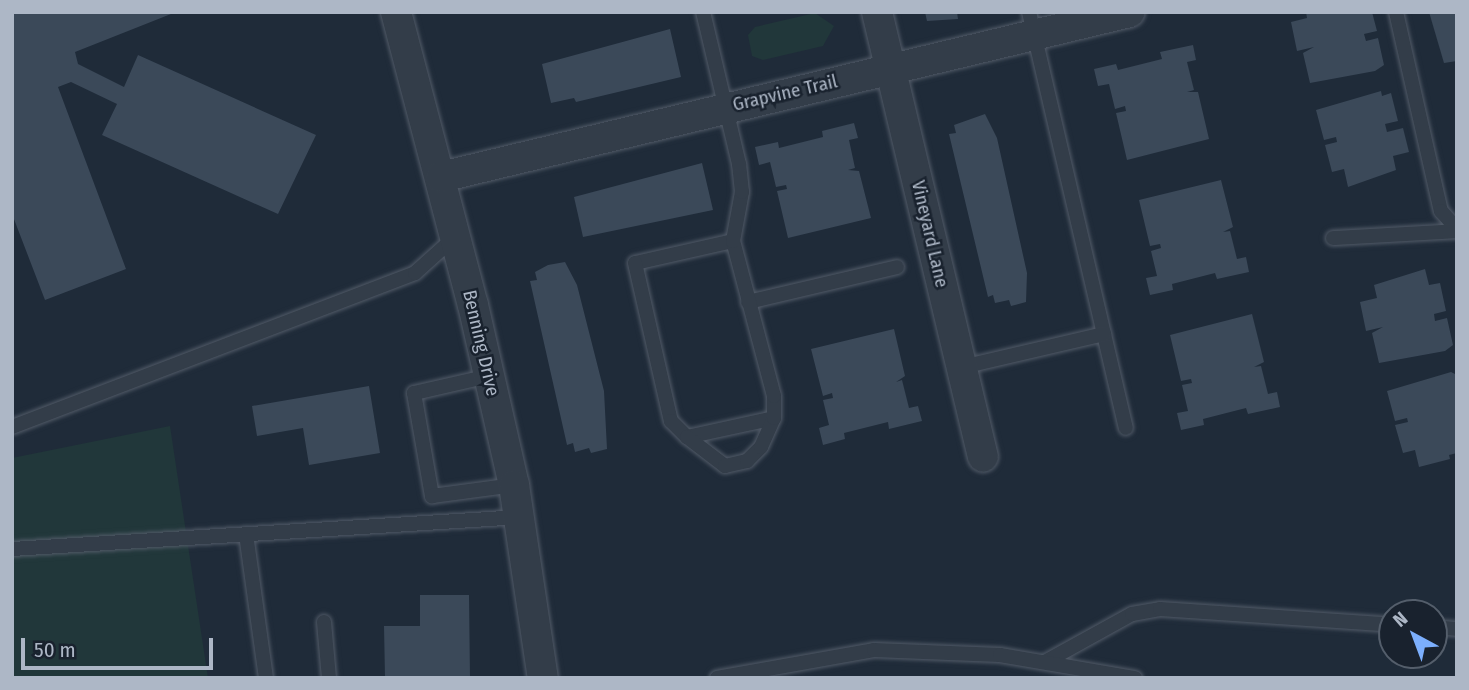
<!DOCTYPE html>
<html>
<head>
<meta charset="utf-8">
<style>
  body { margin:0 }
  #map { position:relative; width:1469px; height:690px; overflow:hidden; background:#1f2b39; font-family:"Fira Sans Condensed",sans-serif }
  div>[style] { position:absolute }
  .green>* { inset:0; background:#21373a }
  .building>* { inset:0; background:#3b4959 }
  .roads { filter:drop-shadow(0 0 2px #515a67) drop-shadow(0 0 2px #515a67) }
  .lane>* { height:14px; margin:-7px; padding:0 7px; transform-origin:7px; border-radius:7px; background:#333d49 }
  .street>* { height:30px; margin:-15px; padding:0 15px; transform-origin:15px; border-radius:15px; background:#333d49 }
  span { translate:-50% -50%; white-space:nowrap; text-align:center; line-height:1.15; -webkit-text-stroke:5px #19222e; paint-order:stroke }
  .street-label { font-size:19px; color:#adb7c6 }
  .frame { position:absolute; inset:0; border:14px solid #adb7c6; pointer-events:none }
  .north { position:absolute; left:1378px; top:599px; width:70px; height:70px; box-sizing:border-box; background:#19222e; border:2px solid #545e6b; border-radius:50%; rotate:319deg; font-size:19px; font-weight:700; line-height:28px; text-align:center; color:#adb7c6 }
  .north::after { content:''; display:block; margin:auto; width:24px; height:32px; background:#7caffd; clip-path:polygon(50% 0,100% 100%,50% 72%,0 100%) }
  .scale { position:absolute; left:21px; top:638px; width:192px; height:32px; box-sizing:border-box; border:4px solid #adb7c6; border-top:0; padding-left:9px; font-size:21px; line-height:24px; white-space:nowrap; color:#adb7c6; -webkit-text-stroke:5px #19222e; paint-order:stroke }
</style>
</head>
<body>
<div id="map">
  <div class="green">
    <div style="clip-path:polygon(815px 13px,834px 26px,823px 46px,763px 60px,752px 56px,748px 35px,755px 27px)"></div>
    <div style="clip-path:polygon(170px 426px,208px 678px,12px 678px,12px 458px)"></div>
  </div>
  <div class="building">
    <div style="clip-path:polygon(12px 12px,176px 12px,75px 52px,78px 64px,124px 87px,138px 55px,316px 135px,278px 214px,102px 135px,117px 104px,71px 82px,58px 87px,126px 269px,45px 300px,12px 214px)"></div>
    <div style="clip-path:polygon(925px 12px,957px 12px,958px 19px,927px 21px)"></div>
    <div style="clip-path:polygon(1306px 12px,1372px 12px,1377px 31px,1364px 34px,1366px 41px,1378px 38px,1384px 65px,1375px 71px,1310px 83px,1303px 53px,1314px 47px,1297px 51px,1291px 22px,1307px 18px)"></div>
    <div style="clip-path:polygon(1429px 12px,1457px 12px,1457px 61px,1444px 63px)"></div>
    <div style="clip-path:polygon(670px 29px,681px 77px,576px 102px,574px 98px,551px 103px,542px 64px)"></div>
    <div style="clip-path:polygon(1193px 45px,1196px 60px,1187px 62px,1194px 90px,1187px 92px,1198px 92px,1209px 139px,1127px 160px,1116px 113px,1126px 111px,1125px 106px,1115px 109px,1109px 84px,1098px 86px,1094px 69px,1116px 64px,1118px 70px,1162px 59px,1160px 52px)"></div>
    <div style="clip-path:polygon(1381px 91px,1382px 96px,1391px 93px,1398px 121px,1385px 124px,1387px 132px,1403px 128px,1409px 152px,1393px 156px,1396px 170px,1348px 187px,1344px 169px,1332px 172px,1325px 145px,1337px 142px,1336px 137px,1324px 140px,1316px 110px)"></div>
    <div style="clip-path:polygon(985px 114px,997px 138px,1027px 273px,1026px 302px,1011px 306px,1009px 300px,995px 303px,993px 295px,988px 297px,949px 134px,956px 133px,954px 125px)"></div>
    <div style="clip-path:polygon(854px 123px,858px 138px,849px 140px,855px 168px,848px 170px,859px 171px,871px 218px,788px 238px,777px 191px,787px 189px,786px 185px,776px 187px,770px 162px,759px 165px,755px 147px,778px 142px,779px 148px,823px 137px,822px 131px)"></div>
    <div style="clip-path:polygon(702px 163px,713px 210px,583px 237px,574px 197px)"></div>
    <div style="clip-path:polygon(1221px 180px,1233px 227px,1223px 232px,1230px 231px,1237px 259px,1246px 257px,1249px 272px,1217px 279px,1215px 273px,1172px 284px,1173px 290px,1150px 295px,1146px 278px,1157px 276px,1151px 251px,1161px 248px,1160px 244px,1150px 246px,1139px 200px)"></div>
    <div style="clip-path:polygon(565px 262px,577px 285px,604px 391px,607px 449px,591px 453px,589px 448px,575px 452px,573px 443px,567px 445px,530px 281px,537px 280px,535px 272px,548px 265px)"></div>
    <div style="clip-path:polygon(1425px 269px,1429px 285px,1440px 283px,1446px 311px,1434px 314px,1435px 321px,1447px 318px,1453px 345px,1445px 351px,1379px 363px,1372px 333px,1383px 327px,1366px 331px,1360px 302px,1377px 298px,1374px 285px)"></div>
    <div style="clip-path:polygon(1252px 314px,1264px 362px,1254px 367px,1261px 366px,1268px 394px,1277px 392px,1280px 407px,1248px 414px,1246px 408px,1203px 419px,1204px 425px,1181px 430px,1177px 413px,1188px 411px,1182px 385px,1192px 383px,1191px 379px,1181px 381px,1170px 335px)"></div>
    <div style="clip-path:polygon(894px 329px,905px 376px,896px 382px,902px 380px,909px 408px,918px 406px,922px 421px,889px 429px,888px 422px,844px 433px,845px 439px,823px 445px,819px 428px,829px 425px,823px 400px,833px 398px,832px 393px,823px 396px,811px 349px)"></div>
    <div style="clip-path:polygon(1451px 372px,1457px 375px,1457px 453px,1449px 455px,1450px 459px,1419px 467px,1415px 450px,1403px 453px,1395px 425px,1408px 422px,1407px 418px,1395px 421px,1387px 391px)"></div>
    <div style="clip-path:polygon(369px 386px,380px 453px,309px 465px,303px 428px,257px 436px,252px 406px)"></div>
    <div style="clip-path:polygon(420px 595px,469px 595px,470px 678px,385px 678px,384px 626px,420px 626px)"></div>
  </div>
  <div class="roads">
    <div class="lane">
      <div style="left:1029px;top:12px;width:427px;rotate:76.9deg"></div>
      <div style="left:1396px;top:12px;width:204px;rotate:77.3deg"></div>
      <div style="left:1441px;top:211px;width:24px;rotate:48deg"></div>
      <div style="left:1333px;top:238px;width:124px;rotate:-3.2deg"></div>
      <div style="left:733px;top:241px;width:100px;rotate:167.3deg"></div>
      <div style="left:635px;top:263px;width:162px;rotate:77.2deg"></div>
      <div style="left:671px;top:421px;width:23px;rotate:45deg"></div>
      <div style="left:687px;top:437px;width:89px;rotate:-12.3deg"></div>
      <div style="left:748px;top:302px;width:153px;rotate:-13.2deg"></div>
      <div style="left:962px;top:367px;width:146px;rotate:-13.1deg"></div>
      <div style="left:489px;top:376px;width:77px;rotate:167.2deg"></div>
      <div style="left:414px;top:393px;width:105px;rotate:80.1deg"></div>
      <div style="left:432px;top:496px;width:83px;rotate:-7.6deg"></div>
      <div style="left:12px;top:427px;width:431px;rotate:-20.9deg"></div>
      <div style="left:415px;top:273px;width:54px;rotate:-42deg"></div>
      <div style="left:687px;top:437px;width:48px;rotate:37.3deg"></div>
      <div style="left:725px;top:466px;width:23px;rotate:-13deg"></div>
      <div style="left:747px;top:461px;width:20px;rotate:-45deg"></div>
      <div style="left:761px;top:447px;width:32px;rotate:-66deg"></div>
      <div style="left:774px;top:418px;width:22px;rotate:-90deg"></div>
      <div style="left:774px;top:396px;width:160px;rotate:-104.8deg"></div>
      <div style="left:733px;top:241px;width:50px;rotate:-79.6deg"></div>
      <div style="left:742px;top:192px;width:28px;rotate:-96deg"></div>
      <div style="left:739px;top:164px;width:156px;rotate:-103.3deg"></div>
      <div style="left:246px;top:534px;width:145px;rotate:82.1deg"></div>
      <div style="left:12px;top:549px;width:510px;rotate:-3.6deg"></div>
      <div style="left:324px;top:622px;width:56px;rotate:84.9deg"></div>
      <div style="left:1434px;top:627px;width:23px;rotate:5deg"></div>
      <div style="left:1045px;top:662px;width:99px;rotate:-28.9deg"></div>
      <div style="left:1132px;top:614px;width:28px;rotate:-10deg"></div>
      <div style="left:1160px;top:609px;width:233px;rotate:3.9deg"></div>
      <div style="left:717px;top:678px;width:159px;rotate:-10.1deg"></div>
      <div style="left:874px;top:650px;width:126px;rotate:2.3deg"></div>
      <div style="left:1000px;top:655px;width:137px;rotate:9.7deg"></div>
    </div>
    <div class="street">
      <div style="left:396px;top:12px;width:303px;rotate:75.3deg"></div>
      <div style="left:473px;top:305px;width:185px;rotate:77.2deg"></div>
      <div style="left:514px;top:485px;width:195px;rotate:81.5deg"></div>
      <div style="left:877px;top:12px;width:457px;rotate:76.6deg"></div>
      <div style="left:441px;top:177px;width:708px;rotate:-13.47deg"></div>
    </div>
  </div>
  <div class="street-label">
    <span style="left:785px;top:93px;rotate:-13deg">Grapvine Trail</span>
    <span style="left:930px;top:234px;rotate:77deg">Vineyard Lane</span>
    <span style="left:481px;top:343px;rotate:77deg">Benning Drive</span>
  </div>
  <div class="frame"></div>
  <div class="north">N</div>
  <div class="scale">50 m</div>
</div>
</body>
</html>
